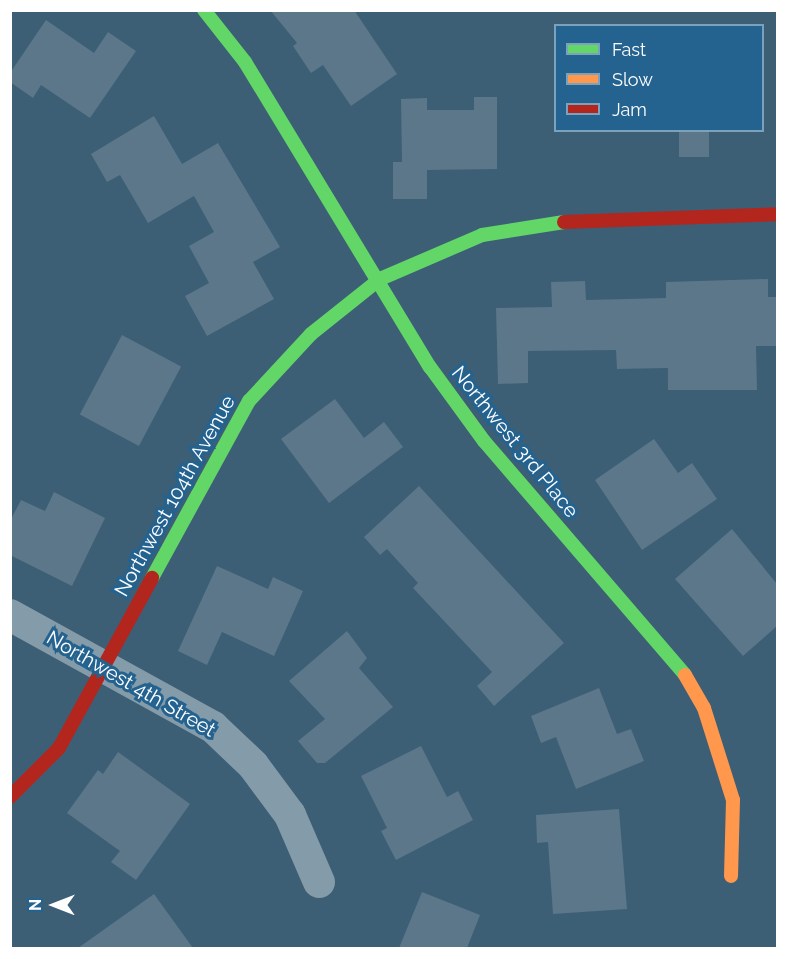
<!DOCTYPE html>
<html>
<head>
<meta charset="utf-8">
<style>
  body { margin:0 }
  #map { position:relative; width:788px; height:959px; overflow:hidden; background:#3c5f76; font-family:Raleway,sans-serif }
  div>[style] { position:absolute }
  .building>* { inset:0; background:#5b7789; transform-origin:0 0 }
  .street>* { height:32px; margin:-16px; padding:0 16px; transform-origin:16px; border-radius:16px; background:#849ba9 }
  .fast>* { height:14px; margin:-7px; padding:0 7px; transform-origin:7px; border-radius:7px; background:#63d668 }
  .slow>* { height:14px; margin:-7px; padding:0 7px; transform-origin:7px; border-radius:7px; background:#ff974d }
  .jam>* { height:14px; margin:-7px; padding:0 7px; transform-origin:7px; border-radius:7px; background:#b3261e }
  span { translate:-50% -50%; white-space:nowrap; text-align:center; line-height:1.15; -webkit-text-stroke:6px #24638f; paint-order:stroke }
  .street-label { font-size:20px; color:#fff }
  .frame { position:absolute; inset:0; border:12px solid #fff; pointer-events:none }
  .legend { position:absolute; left:554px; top:24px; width:210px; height:108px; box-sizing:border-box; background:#24638f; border:2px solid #7ca1bc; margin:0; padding:8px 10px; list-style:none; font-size:18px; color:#fff }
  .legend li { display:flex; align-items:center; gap:12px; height:30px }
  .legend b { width:30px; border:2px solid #7ca1bc }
  .north { position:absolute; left:24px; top:875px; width:60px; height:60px; -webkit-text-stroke:4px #24638f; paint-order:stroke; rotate:270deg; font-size:16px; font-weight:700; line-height:24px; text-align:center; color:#fff }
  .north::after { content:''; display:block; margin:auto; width:21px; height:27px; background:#fff; clip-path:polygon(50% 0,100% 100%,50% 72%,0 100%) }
</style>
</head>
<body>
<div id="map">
  <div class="building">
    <div style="clip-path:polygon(270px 10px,354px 10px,397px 74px,351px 106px,323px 65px,311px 73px,293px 46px,297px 43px)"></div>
    <div style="clip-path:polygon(46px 20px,94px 53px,108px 32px,136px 51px,90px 118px,41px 85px,33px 98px,10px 82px,10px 73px)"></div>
    <div style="clip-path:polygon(474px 97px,497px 97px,497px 169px,427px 170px,427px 199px,393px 199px,393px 162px,402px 162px,401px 99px,427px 98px,427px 110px,474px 110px)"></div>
    <div style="clip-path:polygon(154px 116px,182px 164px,218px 143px,280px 247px,253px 262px,274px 299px,207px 336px,185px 296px,209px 283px,189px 246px,214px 232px,194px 196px,148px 223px,120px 175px,107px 182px,91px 154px)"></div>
    <div style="left:679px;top:130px;width:30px;height:27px"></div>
    <div style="clip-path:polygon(768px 279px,768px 297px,777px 297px,777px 346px,756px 346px,757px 390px,668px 390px,668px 368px,617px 369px,616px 350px,528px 351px,528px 383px,498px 384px,496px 308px,552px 307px,551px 282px,585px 281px,586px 300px,666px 298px,666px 282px)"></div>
    <div style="left:122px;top:335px;width:67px;height:90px;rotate:28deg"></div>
    <div style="clip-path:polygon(335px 399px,364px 438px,384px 422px,403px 447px,329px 503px,281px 439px)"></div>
    <div style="clip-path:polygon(654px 439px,678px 473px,692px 463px,717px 499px,642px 550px,595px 480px)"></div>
    <div style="clip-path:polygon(419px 486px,564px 643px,494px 706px,477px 686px,492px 672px,413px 588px,418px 583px,387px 549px,380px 555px,364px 537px)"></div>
    <div style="clip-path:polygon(54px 492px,105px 518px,72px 586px,10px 555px,10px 521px,21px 500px,45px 511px)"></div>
    <div style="clip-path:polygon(732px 529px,777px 584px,777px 626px,743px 656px,675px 579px)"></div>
    <div style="clip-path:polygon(217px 566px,268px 589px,273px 577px,303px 591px,274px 656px,222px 632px,207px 665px,178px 651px)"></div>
    <div style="clip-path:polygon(347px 631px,367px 658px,359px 668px,393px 707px,325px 763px,317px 763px,298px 741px,325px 719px,289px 681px)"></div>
    <div style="clip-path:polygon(599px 688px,617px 734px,631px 729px,644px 761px,576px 789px,556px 737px,541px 743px,531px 716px)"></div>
    <div style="clip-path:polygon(421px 746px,447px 797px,458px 791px,473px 820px,396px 860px,381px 831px,387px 828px,361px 776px)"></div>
    <div style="clip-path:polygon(118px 752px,190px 804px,136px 880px,111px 862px,120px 851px,67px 813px,98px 770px,103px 774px)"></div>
    <div style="clip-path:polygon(619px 809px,627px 909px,553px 914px,548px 842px,537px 843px,536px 815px)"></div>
    <div style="clip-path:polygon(422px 892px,480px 915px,467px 948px,399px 948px)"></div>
    <div style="clip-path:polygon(154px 894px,193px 948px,78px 948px)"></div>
  </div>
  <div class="street">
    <div style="left:10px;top:615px;width:232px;rotate:28.9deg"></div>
    <div style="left:213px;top:727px;width:55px;rotate:43.5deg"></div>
    <div style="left:253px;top:765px;width:62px;rotate:53.5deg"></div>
    <div style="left:290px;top:815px;width:73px;rotate:66.6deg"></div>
  </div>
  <div class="fast">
    <div style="left:204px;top:10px;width:66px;rotate:51.7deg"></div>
    <div style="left:245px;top:62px;width:357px;rotate:58.8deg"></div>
    <div style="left:430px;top:367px;width:92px;rotate:53.9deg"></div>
    <div style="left:484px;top:441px;width:308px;rotate:49.3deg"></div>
    <div style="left:152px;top:578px;width:202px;rotate:-61.3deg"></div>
    <div style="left:249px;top:401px;width:91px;rotate:-47.2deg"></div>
    <div style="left:311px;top:334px;width:88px;rotate:-38.6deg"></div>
    <div style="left:380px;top:279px;width:111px;rotate:-23.3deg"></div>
    <div style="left:482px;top:235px;width:83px;rotate:-9deg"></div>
  </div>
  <div class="slow">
    <div style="left:685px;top:675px;width:38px;rotate:60deg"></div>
    <div style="left:704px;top:708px;width:96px;rotate:72.5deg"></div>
    <div style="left:733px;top:800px;width:76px;rotate:91.5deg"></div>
  </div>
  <div class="jam">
    <div style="left:564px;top:222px;width:214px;rotate:-2.1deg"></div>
    <div style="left:10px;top:797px;width:69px;rotate:-45deg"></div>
    <div style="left:59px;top:748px;width:194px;rotate:-61.3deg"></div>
  </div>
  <div class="street-label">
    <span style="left:515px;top:442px;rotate:51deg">Northwest 3rd Place</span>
    <span style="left:175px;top:496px;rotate:-61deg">Northwest 104th Avenue</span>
    <span style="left:131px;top:684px;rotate:30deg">Northwest 4th Street</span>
  </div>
  <div class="frame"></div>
  <ul class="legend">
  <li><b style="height:8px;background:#63d668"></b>Fast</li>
  <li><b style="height:8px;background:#ff974d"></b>Slow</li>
  <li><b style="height:8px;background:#b3261e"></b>Jam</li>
  </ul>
  <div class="north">N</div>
</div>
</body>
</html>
